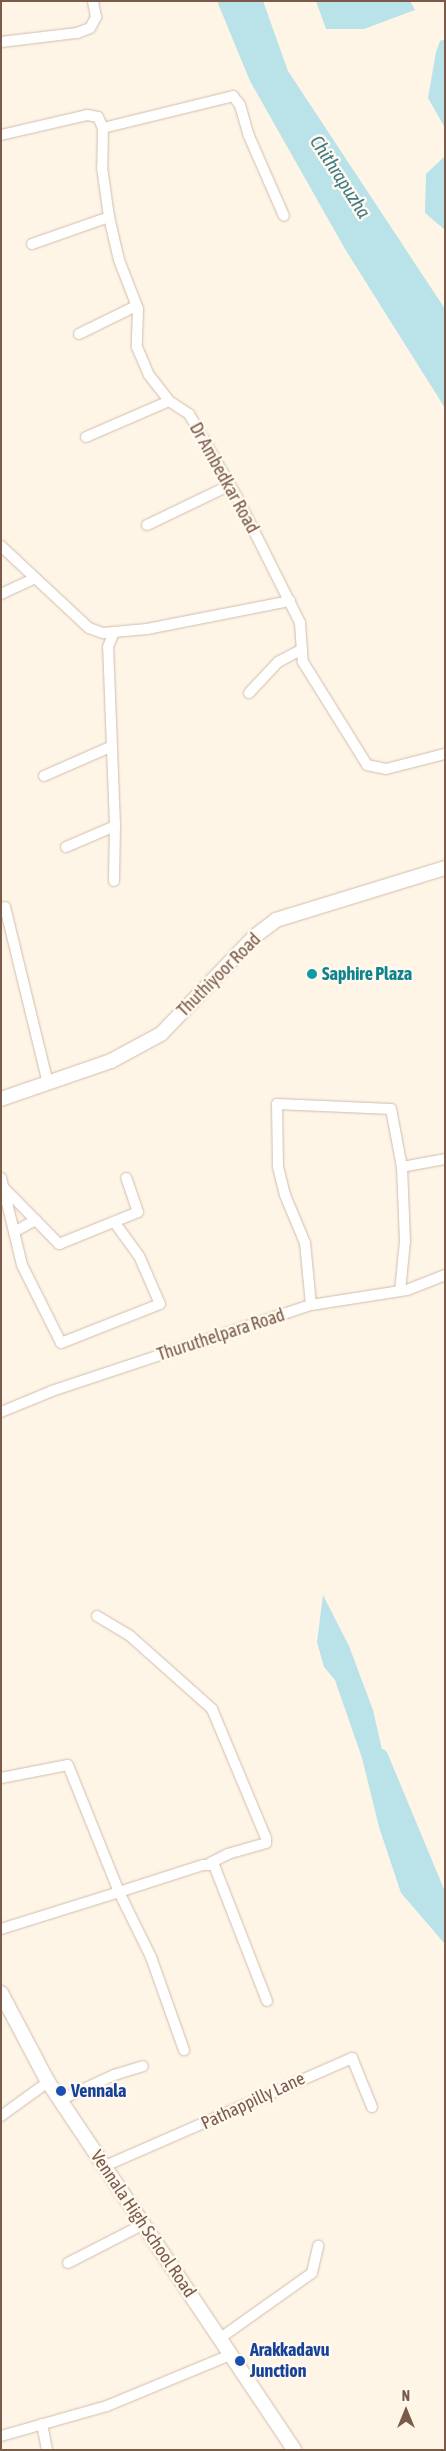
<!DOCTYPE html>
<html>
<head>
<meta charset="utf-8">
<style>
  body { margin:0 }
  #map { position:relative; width:446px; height:2451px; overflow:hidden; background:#fef5e7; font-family:"Asap Condensed",sans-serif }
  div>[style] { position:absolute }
  .water>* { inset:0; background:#bae2e9 }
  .canal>* { height:14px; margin:-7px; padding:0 7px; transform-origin:7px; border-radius:7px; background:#bae2e9 }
  .roads { filter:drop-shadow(0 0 1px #d1bcab) drop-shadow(0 0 1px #d1bcab) }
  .minor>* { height:10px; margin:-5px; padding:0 5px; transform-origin:5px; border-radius:5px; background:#fff }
  .secondary>* { height:14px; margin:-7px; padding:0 7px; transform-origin:7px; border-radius:7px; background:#fff }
  .dots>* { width:14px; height:14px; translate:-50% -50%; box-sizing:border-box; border:2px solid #fff9ef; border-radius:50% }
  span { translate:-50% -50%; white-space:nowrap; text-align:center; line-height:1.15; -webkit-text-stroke:5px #fff9ef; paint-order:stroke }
  .street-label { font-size:18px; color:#7a5a49 }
  .culture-label { font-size:18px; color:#0d838f; font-weight:700 }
  .left { translate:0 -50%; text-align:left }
  .transit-label { font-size:18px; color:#164399; font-weight:700 }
  .water-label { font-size:19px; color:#3e7b87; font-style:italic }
  .frame { position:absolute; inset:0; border:2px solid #7a5a49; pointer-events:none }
  .north { position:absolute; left:381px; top:2386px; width:50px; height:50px; -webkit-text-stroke:4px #fff9ef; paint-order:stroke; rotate:0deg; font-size:14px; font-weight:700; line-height:20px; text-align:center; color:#7a5a49 }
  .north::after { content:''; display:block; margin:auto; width:18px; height:22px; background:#7a5a49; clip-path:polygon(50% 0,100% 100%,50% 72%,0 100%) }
</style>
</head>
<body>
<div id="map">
  <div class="water">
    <div style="clip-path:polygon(217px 1px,263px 1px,288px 71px,445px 309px,445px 408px,345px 249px,250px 81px)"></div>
    <div style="clip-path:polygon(316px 1px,410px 1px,415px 10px,364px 29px,326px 29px)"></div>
    <div style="clip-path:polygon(445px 39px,445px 128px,428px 98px,436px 52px,440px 41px)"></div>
    <div style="clip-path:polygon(445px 156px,445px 230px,425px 213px,426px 174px)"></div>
    <div style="clip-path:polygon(323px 1595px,349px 1646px,373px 1710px,388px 1776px,402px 1817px,445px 1919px,445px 1944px,401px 1893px,379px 1827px,362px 1758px,335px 1680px,324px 1667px,317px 1642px)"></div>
  </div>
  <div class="canal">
    <div style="left:381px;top:1756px;width:167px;rotate:67.4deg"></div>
  </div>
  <div class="roads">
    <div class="minor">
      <div style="left:1px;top:42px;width:77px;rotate:-6.8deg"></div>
      <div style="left:77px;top:33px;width:14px;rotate:-21deg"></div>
      <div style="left:90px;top:28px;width:13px;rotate:-61deg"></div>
      <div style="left:96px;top:17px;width:16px;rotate:-101deg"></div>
      <div style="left:103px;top:128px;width:134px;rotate:-13.8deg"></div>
      <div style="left:233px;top:96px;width:11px;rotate:52deg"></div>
      <div style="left:240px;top:105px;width:32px;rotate:74deg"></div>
      <div style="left:249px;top:136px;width:87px;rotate:66.4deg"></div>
      <div style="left:1px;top:135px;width:88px;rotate:-13.1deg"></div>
      <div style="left:87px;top:115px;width:11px;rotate:10deg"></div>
      <div style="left:98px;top:117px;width:12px;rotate:66deg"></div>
      <div style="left:103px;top:128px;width:39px;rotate:91deg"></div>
      <div style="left:102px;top:167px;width:50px;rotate:82deg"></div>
      <div style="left:109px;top:217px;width:44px;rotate:76.9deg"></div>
      <div style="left:119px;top:260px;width:53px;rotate:68.8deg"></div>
      <div style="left:138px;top:309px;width:38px;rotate:92deg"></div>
      <div style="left:137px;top:347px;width:30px;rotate:67deg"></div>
      <div style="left:149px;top:375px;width:33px;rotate:52deg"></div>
      <div style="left:169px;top:401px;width:24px;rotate:33deg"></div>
      <div style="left:189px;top:414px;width:98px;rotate:60deg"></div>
      <div style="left:238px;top:499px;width:139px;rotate:63.4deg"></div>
      <div style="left:300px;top:623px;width:39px;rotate:86deg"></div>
      <div style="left:303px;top:662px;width:121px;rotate:58.1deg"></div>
      <div style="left:367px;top:765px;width:19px;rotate:12deg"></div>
      <div style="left:386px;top:769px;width:61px;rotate:-14.3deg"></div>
      <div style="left:32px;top:244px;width:82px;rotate:-19.3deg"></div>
      <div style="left:79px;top:334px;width:64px;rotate:-26.2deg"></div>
      <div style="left:86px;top:437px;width:90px;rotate:-23.4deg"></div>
      <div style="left:147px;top:525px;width:92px;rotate:-25.7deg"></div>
      <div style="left:1px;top:546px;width:120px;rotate:43deg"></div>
      <div style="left:89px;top:628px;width:15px;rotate:20deg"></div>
      <div style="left:103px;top:633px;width:44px;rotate:-5.2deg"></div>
      <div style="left:147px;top:629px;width:146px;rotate:-11.1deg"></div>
      <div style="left:1px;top:594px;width:38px;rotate:-25deg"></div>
      <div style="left:249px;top:693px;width:42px;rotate:-46.9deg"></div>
      <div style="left:278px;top:662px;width:27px;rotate:-28deg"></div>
      <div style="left:44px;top:776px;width:72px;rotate:-23.7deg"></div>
      <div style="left:66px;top:847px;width:53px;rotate:-23.2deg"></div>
      <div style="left:115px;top:826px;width:179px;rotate:-92.2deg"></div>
      <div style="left:108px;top:647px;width:14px;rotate:-69deg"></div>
      <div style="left:114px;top:881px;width:55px;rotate:-89deg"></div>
      <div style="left:5px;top:907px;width:181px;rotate:76.3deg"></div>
      <div style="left:402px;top:1167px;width:44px;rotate:-10.5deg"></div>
      <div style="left:1px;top:1178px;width:89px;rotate:76.4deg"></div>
      <div style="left:22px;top:1265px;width:87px;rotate:63.4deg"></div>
      <div style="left:61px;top:1343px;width:106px;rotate:-21.5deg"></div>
      <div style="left:160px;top:1304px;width:52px;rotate:-113.6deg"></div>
      <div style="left:139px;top:1256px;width:39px;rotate:-126deg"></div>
      <div style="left:3px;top:1187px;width:80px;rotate:45.5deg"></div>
      <div style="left:59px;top:1244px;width:85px;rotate:-22.1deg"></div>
      <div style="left:138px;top:1212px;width:36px;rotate:-109deg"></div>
      <div style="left:14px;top:1232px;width:25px;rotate:-29deg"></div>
      <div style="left:311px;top:1305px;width:62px;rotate:-95.5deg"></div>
      <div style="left:305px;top:1243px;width:52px;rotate:-112.6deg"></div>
      <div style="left:285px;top:1195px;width:30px;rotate:-104deg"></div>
      <div style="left:278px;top:1166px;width:62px;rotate:-90.9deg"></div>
      <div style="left:277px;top:1104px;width:114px;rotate:2.5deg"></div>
      <div style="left:391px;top:1109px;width:59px;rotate:79.3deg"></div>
      <div style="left:402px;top:1167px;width:74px;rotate:87.7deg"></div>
      <div style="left:405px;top:1241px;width:50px;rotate:95.7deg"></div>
      <div style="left:1px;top:1412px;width:55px;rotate:-22.4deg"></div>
      <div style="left:52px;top:1391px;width:273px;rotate:-18.4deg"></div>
      <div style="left:311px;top:1305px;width:97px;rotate:-8.9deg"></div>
      <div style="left:407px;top:1290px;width:41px;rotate:-21.5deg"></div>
      <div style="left:97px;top:1616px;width:37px;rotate:31deg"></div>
      <div style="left:129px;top:1635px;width:111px;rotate:41.7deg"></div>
      <div style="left:212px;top:1709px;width:140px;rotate:67.3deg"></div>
      <div style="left:266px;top:1838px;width:5px;rotate:90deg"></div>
      <div style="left:266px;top:1843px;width:40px;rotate:164deg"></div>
      <div style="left:228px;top:1854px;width:20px;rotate:153deg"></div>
      <div style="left:1px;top:1778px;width:68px;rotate:-11deg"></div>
      <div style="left:68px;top:1765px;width:137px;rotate:68.1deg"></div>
      <div style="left:119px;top:1892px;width:88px;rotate:-17.8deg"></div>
      <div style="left:203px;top:1865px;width:11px"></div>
      <div style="left:214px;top:1865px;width:146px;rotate:68.7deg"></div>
      <div style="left:1px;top:1929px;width:124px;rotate:-17.4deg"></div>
      <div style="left:119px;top:1892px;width:72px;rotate:63.8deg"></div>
      <div style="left:151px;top:1957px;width:99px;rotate:70.5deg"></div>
      <div style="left:60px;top:2100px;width:60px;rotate:-24.8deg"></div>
      <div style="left:114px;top:2075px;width:30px;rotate:-17deg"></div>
      <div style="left:1px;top:2116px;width:58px;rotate:-35.9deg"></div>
      <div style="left:105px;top:2166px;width:270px;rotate:-23.6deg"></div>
      <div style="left:352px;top:2058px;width:53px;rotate:67.8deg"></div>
      <div style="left:68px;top:2263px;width:85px;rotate:-27.2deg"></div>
      <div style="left:219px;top:2339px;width:114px;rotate:-35.4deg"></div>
      <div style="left:312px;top:2273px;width:28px;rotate:-77deg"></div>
      <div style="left:42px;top:2424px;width:26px;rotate:79deg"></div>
      <div style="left:1px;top:2436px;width:110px;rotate:-15.8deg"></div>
      <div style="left:107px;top:2406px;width:133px;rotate:-22.5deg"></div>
    </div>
    <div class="secondary">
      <div style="left:1px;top:1099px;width:116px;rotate:-19.1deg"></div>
      <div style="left:111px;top:1061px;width:57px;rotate:-28.4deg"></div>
      <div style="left:161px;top:1034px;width:136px;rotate:-46.2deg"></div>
      <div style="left:255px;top:936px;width:26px;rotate:-37deg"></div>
      <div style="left:276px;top:920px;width:177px;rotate:-17.1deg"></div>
      <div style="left:1px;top:1993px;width:101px;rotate:62.2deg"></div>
      <div style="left:48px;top:2082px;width:443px;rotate:56.2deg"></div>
    </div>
  </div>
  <div class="dots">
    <div style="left:312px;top:974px;background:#0f9aa8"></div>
    <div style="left:61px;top:2091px;background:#1a4fb4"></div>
    <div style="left:240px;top:2361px;background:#1a4fb4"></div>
  </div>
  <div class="street-label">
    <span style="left:224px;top:478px;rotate:61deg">Dr Ambedkar Road</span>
    <span style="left:219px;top:975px;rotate:-45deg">Thuthiyoor Road</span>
    <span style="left:221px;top:1335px;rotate:-18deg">Thuruthelpara Road</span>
    <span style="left:253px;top:2101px;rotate:-25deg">Pathappilly Lane</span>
    <span style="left:143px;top:2224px;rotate:56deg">Vennala High School Road</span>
  </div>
  <div class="culture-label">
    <span class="left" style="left:322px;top:974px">Saphire Plaza</span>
  </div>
  <div class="transit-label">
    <span class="left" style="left:71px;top:2091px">Vennala</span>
    <span class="left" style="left:250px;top:2361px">Arakkadavu<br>Junction</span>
  </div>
  <div class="water-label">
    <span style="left:340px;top:177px;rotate:57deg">Chithrapuzha</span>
  </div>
  <div class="frame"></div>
  <div class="north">N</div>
</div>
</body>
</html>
